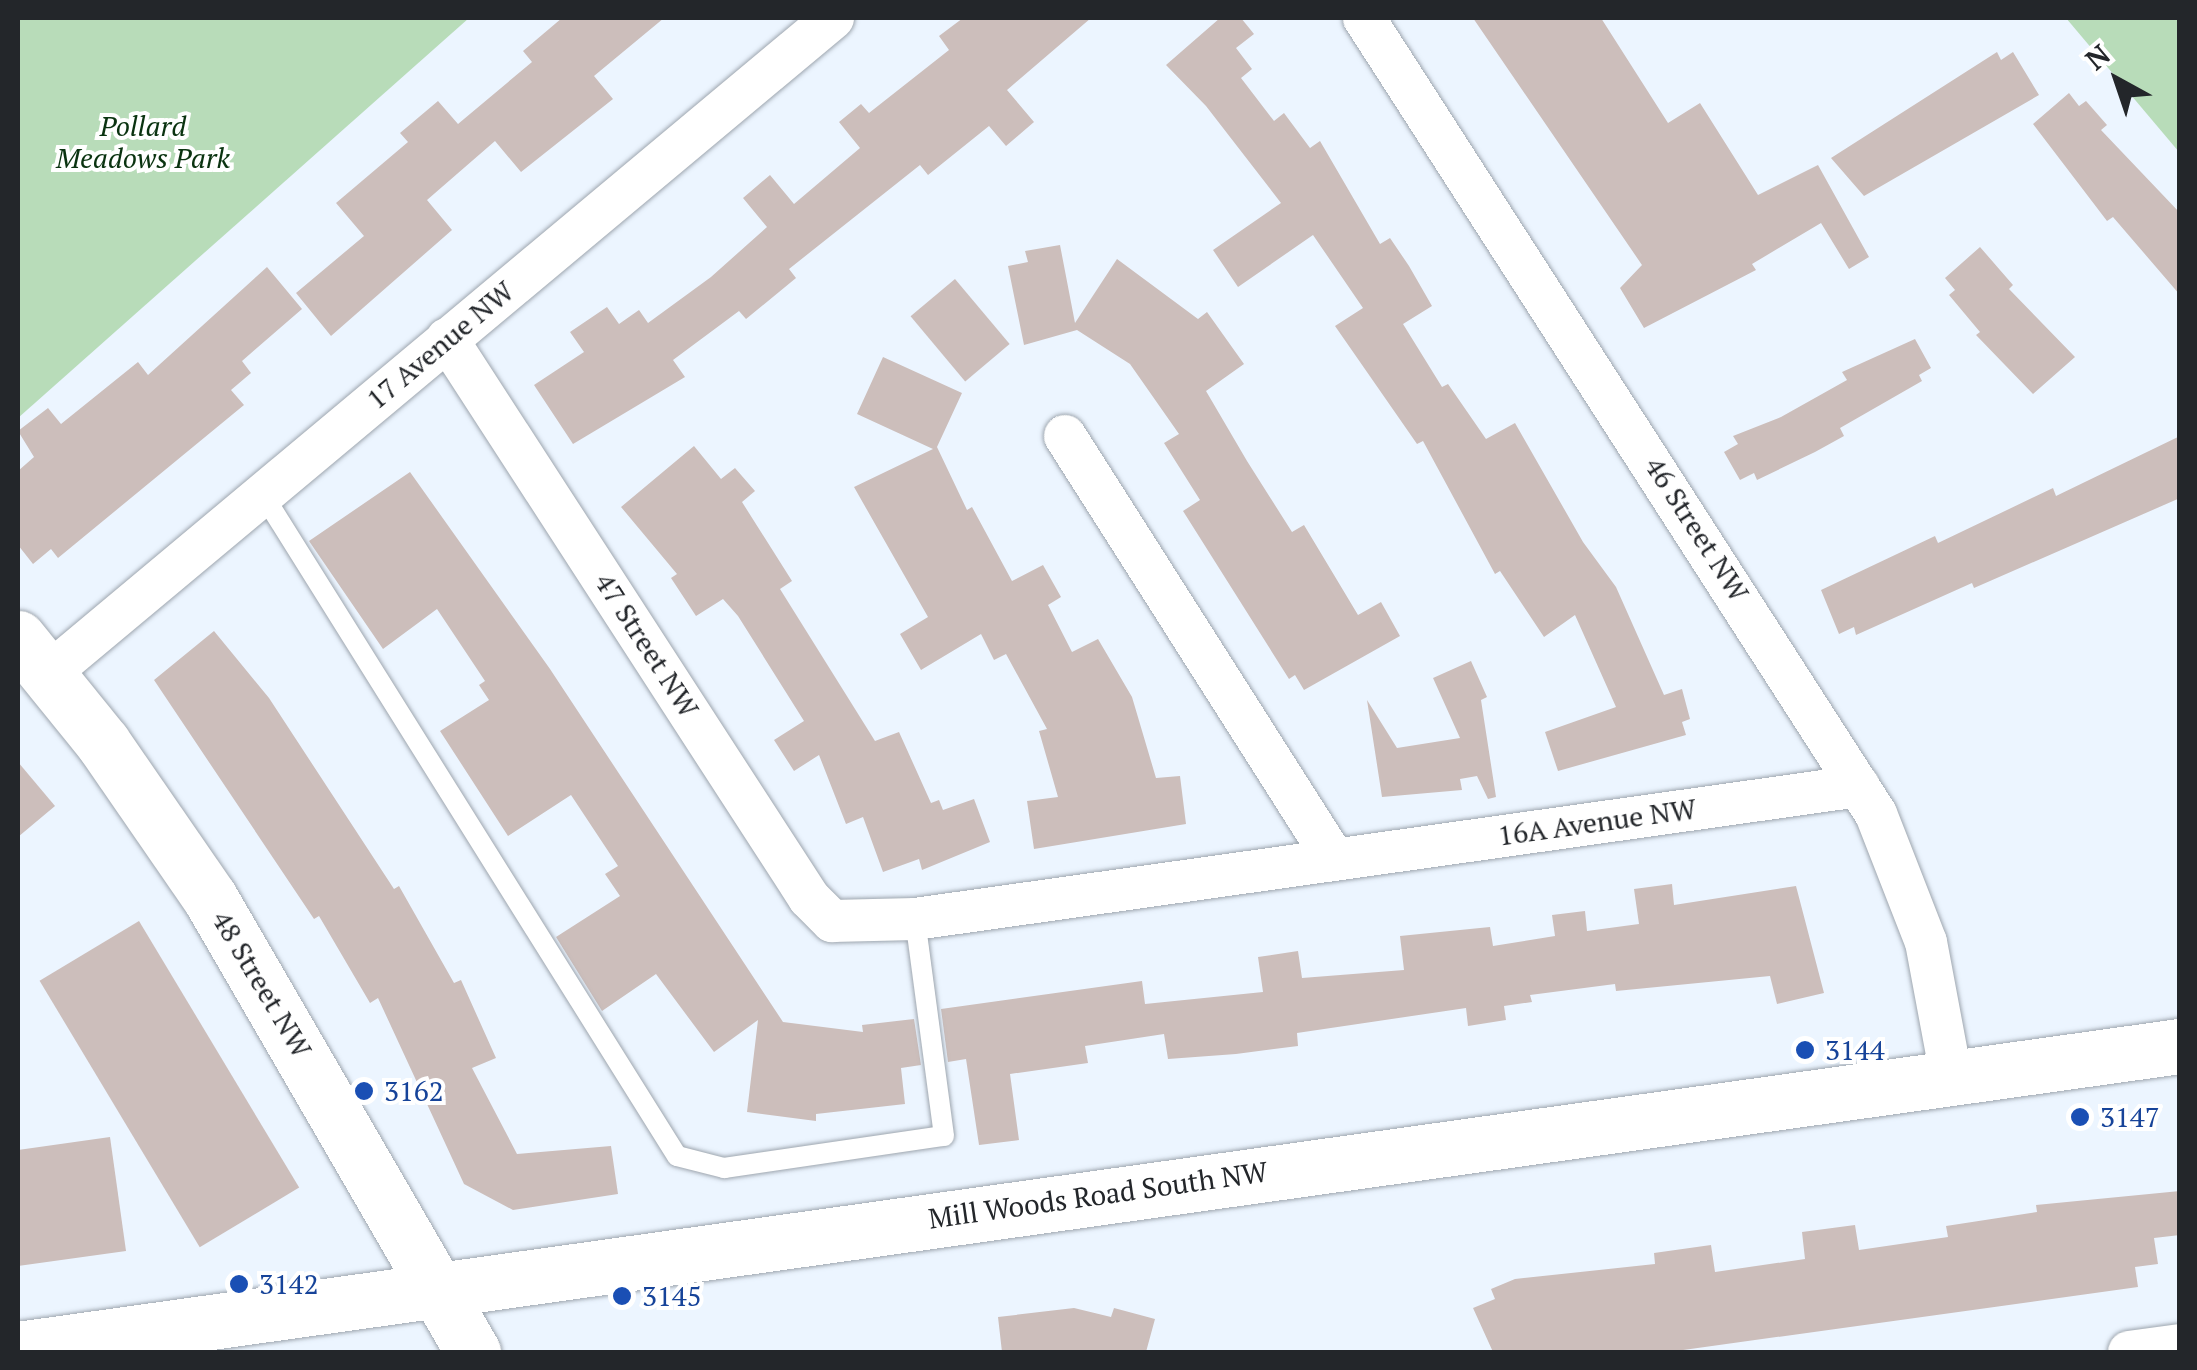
<!DOCTYPE html>
<html>
<head>
<meta charset="utf-8">
<style>
  body { margin:0 }
  #map { position:relative; width:2197px; height:1370px; overflow:hidden; background:#ecf5ff; font-family:"PT Serif",serif }
  div>[style] { position:absolute }
  .green>* { inset:0; background:#b8dcb9 }
  .building>* { inset:0; background:#ccbebb; transform-origin:0 0 }
  .roads { filter:drop-shadow(0 0 2px #9ea6af) drop-shadow(0 0 2px #9ea6af) }
  .lane>* { height:20px; margin:-10px; padding:0 10px; transform-origin:10px; border-radius:10px; background:#fff }
  .street>* { height:42px; margin:-21px; padding:0 21px; transform-origin:21px; border-radius:21px; background:#fff }
  .secondary>* { height:55px; margin:-27.5px; padding:0 27.5px; transform-origin:27.5px; border-radius:27.5px; background:#fff }
  .dots>* { width:28px; height:28px; translate:-50% -50%; box-sizing:border-box; border:5px solid #fff; border-radius:50% }
  span { translate:-50% -50%; white-space:nowrap; text-align:center; line-height:1.15; -webkit-text-stroke:8px #fff; paint-order:stroke }
  .park-label { font-size:28px; color:#0a3310; font-style:italic }
  .street-label { font-size:28px; color:#23262a }
  .transit-label { font-size:28px; color:#164399 }
  .left { translate:0 -50%; text-align:left }
  .frame { position:absolute; inset:0; border:20px solid #23262a; pointer-events:none }
  .north { position:absolute; left:2067px; top:30px; width:100px; height:100px; -webkit-text-stroke:8px #fff; paint-order:stroke; rotate:320deg; font-size:28px; font-weight:700; line-height:40px; text-align:center; color:#23262a }
  .north::after { content:''; display:block; margin:auto; width:35px; height:45px; background:#23262a; clip-path:polygon(50% 0,100% 100%,50% 72%,0 100%) }
</style>
</head>
<body>
<div id="map">
  <div class="green">
    <div style="clip-path:polygon(18px 18px,469px 18px,18px 418px)"></div>
    <div style="clip-path:polygon(2066px 18px,2179px 18px,2179px 152px)"></div>
  </div>
  <div class="building">
    <div style="clip-path:polygon(562px 18px,664px 18px,594px 76px,613px 99px,521px 172px,495px 141px,427px 200px,452px 230px,331px 336px,296px 293px,364px 236px,336px 203px,408px 142px,400px 133px,438px 101px,458px 124px,532px 62px,523px 51px)"></div>
    <div style="clip-path:polygon(963px 18px,1091px 18px,1007px 90px,1034px 122px,1006px 146px,989px 126px,928px 175px,920px 165px,789px 269px,796px 278px,746px 319px,739px 311px,673px 360px,685px 377px,573px 444px,534px 385px,584px 352px,570px 332px,607px 307px,619px 324px,639px 310px,648px 323px,711px 277px,767px 227px,743px 198px,770px 175px,794px 204px,860px 148px,839px 122px,861px 104px,869px 113px,949px 50px,939px 36px)"></div>
    <div style="clip-path:polygon(1220px 18px,1241px 18px,1254px 34px,1236px 48px,1252px 69px,1241px 78px,1274px 121px,1284px 113px,1310px 148px,1320px 141px,1380px 244px,1390px 238px,1409px 266px,1432px 306px,1403px 324px,1442px 387px,1448px 384px,1486px 439px,1515px 423px,1583px 542px,1616px 587px,1664px 695px,1682px 689px,1690px 719px,1682px 722px,1686px 735px,1558px 771px,1545px 732px,1616px 707px,1575px 615px,1544px 637px,1500px 571px,1495px 574px,1423px 441px,1417px 444px,1335px 326px,1363px 308px,1313px 235px,1238px 287px,1213px 250px,1281px 203px,1206px 106px,1166px 65px)"></div>
    <div style="clip-path:polygon(1473px 18px,1601px 18px,1668px 123px,1700px 103px,1758px 195px,1818px 165px,1869px 257px,1849px 269px,1821px 223px,1752px 264px,1756px 270px,1644px 328px,1620px 288px,1642px 265px)"></div>
    <div style="clip-path:polygon(1997px 52px,2001px 60px,2013px 52px,2039px 95px,1864px 196px,1831px 158px)"></div>
    <div style="clip-path:polygon(2069px 93px,2079px 106px,2086px 101px,2107px 125px,2101px 130px,2180px 213px,2180px 295px,2113px 217px,2107px 221px,2033px 124px)"></div>
    <div style="clip-path:polygon(1060px 245px,1075px 323px,1117px 259px,1198px 319px,1207px 312px,1244px 364px,1206px 391px,1247px 461px,1292px 532px,1304px 525px,1358px 615px,1381px 602px,1400px 636px,1304px 690px,1295px 675px,1289px 679px,1183px 511px,1200px 500px,1164px 443px,1179px 434px,1130px 364px,1077px 330px,1024px 345px,1008px 266px,1028px 262px,1025px 251px)"></div>
    <div style="clip-path:polygon(1980px 247px,2013px 285px,2009px 289px,2075px 357px,2033px 394px,1976px 335px,1980px 332px,1949px 295px,1955px 290px,1945px 278px)"></div>
    <div style="clip-path:polygon(267px 267px,302px 309px,242px 361px,251px 373px,231px 390px,244px 405px,58px 558px,51px 549px,33px 564px,18px 545px,18px 471px,34px 457px,18px 431px,48px 408px,61px 424px,138px 362px,148px 375px)"></div>
    <div style="left:955px;top:279px;width:85px;height:58px;rotate:50deg"></div>
    <div style="clip-path:polygon(1915px 339px,1931px 368px,1919px 375px,1922px 381px,1840px 428px,1844px 436px,1815px 452px,1757px 480px,1754px 473px,1740px 480px,1724px 452px,1738px 444px,1733px 436px,1781px 417px,1847px 380px,1842px 372px)"></div>
    <div style="clip-path:polygon(883px 357px,962px 393px,937px 447px,967px 510px,972px 507px,1012px 581px,1043px 565px,1061px 597px,1048px 605px,1072px 652px,1098px 639px,1132px 697px,1156px 778px,1180px 776px,1186px 824px,1034px 849px,1027px 801px,1058px 797px,1039px 731px,1047px 729px,1006px 654px,994px 660px,981px 634px,921px 670px,900px 634px,928px 617px,854px 487px,933px 449px,857px 414px)"></div>
    <div style="clip-path:polygon(2180px 436px,2180px 498px,1974px 588px,1972px 583px,1856px 635px,1854px 627px,1839px 634px,1821px 590px,1935px 536px,1938px 543px,2053px 488px,2056px 496px)"></div>
    <div style="clip-path:polygon(694px 446px,721px 479px,735px 468px,755px 491px,742px 502px,792px 581px,780px 589px,875px 741px,899px 732px,931px 803px,939px 800px,943px 810px,974px 799px,990px 842px,922px 870px,919px 859px,883px 872px,863px 817px,846px 824px,819px 755px,794px 771px,774px 740px,804px 721px,738px 616px,723px 599px,696px 616px,671px 578px,677px 574px,621px 507px)"></div>
    <div style="clip-path:polygon(410px 472px,550px 669px,783px 1022px,863px 1032px,862px 1025px,914px 1019px,921px 1065px,901px 1068px,905px 1104px,816px 1114px,816px 1121px,747px 1112px,758px 1020px,714px 1052px,656px 974px,602px 1011px,556px 937px,620px 896px,605px 874px,618px 866px,571px 795px,508px 836px,440px 731px,489px 700px,479px 685px,485px 681px,437px 609px,383px 649px,309px 541px)"></div>
    <div style="clip-path:polygon(214px 631px,269px 698px,394px 889px,399px 886px,454px 983px,461px 980px,496px 1058px,472px 1068px,517px 1154px,611px 1146px,618px 1194px,513px 1210px,464px 1184px,378px 998px,370px 1003px,319px 916px,314px 919px,154px 680px)"></div>
    <div style="clip-path:polygon(1471px 661px,1487px 697px,1481px 700px,1496px 797px,1488px 799px,1477px 776px,1460px 779px,1462px 790px,1382px 797px,1367px 700px,1397px 748px,1460px 738px,1433px 678px)"></div>
    <div style="clip-path:polygon(18px 762px,55px 806px,18px 837px)"></div>
    <div style="clip-path:polygon(1672px 884px,1674px 905px,1796px 886px,1824px 993px,1777px 1004px,1770px 976px,1616px 991px,1615px 984px,1530px 995px,1532px 1002px,1504px 1006px,1506px 1020px,1468px 1026px,1466px 1008px,1297px 1033px,1298px 1046px,1236px 1054px,1168px 1059px,1164px 1034px,1085px 1046px,1088px 1063px,1010px 1074px,1019px 1140px,979px 1145px,966px 1059px,948px 1062px,941px 1009px,1142px 981px,1145px 1004px,1263px 992px,1258px 957px,1298px 951px,1302px 978px,1404px 970px,1400px 936px,1490px 927px,1493px 946px,1555px 936px,1552px 915px,1585px 911px,1587px 931px,1639px 924px,1634px 889px)"></div>
    <div style="left:139px;top:921px;width:311px;height:116px;rotate:59deg"></div>
    <div style="clip-path:polygon(110px 1137px,126px 1251px,18px 1266px,18px 1150px)"></div>
    <div style="clip-path:polygon(2180px 1191px,2180px 1235px,2154px 1238px,2158px 1264px,2135px 1267px,2138px 1287px,1669px 1352px,1493px 1352px,1473px 1308px,1495px 1299px,1491px 1289px,1515px 1279px,1655px 1264px,1654px 1253px,1711px 1245px,1715px 1272px,1805px 1259px,1802px 1232px,1855px 1225px,1859px 1250px,1948px 1237px,1946px 1226px,2037px 1212px,2036px 1205px)"></div>
    <div style="clip-path:polygon(1074px 1308px,1111px 1317px,1114px 1308px,1155px 1319px,1146px 1352px,1002px 1352px,998px 1317px)"></div>
  </div>
  <div class="roads">
    <div class="lane">
      <div style="left:262px;top:493px;width:782px;rotate:57.96deg"></div>
      <div style="left:677px;top:1156px;width:49px;rotate:14.3deg"></div>
      <div style="left:724px;top:1168px;width:222px;rotate:-8.3deg"></div>
      <div style="left:944px;top:1136px;width:219px;rotate:-97.6deg"></div>
    </div>
    <div class="street">
      <div style="left:1364px;top:18px;width:946px;rotate:57.25deg"></div>
      <div style="left:1876px;top:814px;width:137px;rotate:68.7deg"></div>
      <div style="left:1926px;top:942px;width:135px;rotate:79.4deg"></div>
      <div style="left:447px;top:339px;width:666px;rotate:57.07deg"></div>
      <div style="left:809px;top:898px;width:33px;rotate:45deg"></div>
      <div style="left:832px;top:921px;width:83px;rotate:-1.4deg"></div>
      <div style="left:915px;top:919px;width:953px;rotate:-8.02deg"></div>
      <div style="left:1065px;top:436px;width:501px;rotate:57.55deg"></div>
      <div style="left:48px;top:674px;width:1023px;rotate:-39.88deg"></div>
      <div style="left:2129px;top:1352px;width:51px;rotate:-7.8deg"></div>
    </div>
    <div class="secondary">
      <div style="left:18px;top:638px;width:135px;rotate:51deg"></div>
      <div style="left:103px;top:743px;width:188px;rotate:55.4deg"></div>
      <div style="left:210px;top:898px;width:525px;rotate:59.92deg"></div>
      <div style="left:18px;top:1349px;width:2183px;rotate:-7.98deg"></div>
    </div>
  </div>
  <div class="dots">
    <div style="left:1805px;top:1050px;background:#1a4fb4"></div>
    <div style="left:364px;top:1091px;background:#1a4fb4"></div>
    <div style="left:2080px;top:1117px;background:#1a4fb4"></div>
    <div style="left:239px;top:1284px;background:#1a4fb4"></div>
    <div style="left:622px;top:1296px;background:#1a4fb4"></div>
  </div>
  <div class="park-label">
    <span style="left:143px;top:142px">Pollard<br>Meadows Park</span>
  </div>
  <div class="street-label">
    <span style="left:440px;top:345px;rotate:-40deg">17 Avenue NW</span>
    <span style="left:1697px;top:529px;rotate:57deg">46 Street NW</span>
    <span style="left:647px;top:645px;rotate:57deg">47 Street NW</span>
    <span style="left:1597px;top:822px;rotate:-8deg">16A Avenue NW</span>
    <span style="left:262px;top:984px;rotate:59deg">48 Street NW</span>
    <span style="left:1098px;top:1195px;rotate:-8deg">Mill Woods Road South NW</span>
  </div>
  <div class="transit-label">
    <span class="left" style="left:1825px;top:1050px">3144</span>
    <span class="left" style="left:384px;top:1091px">3162</span>
    <span class="left" style="left:2100px;top:1117px">3147</span>
    <span class="left" style="left:259px;top:1284px">3142</span>
    <span class="left" style="left:642px;top:1296px">3145</span>
  </div>
  <div class="frame"></div>
  <div class="north">N</div>
</div>
</body>
</html>
